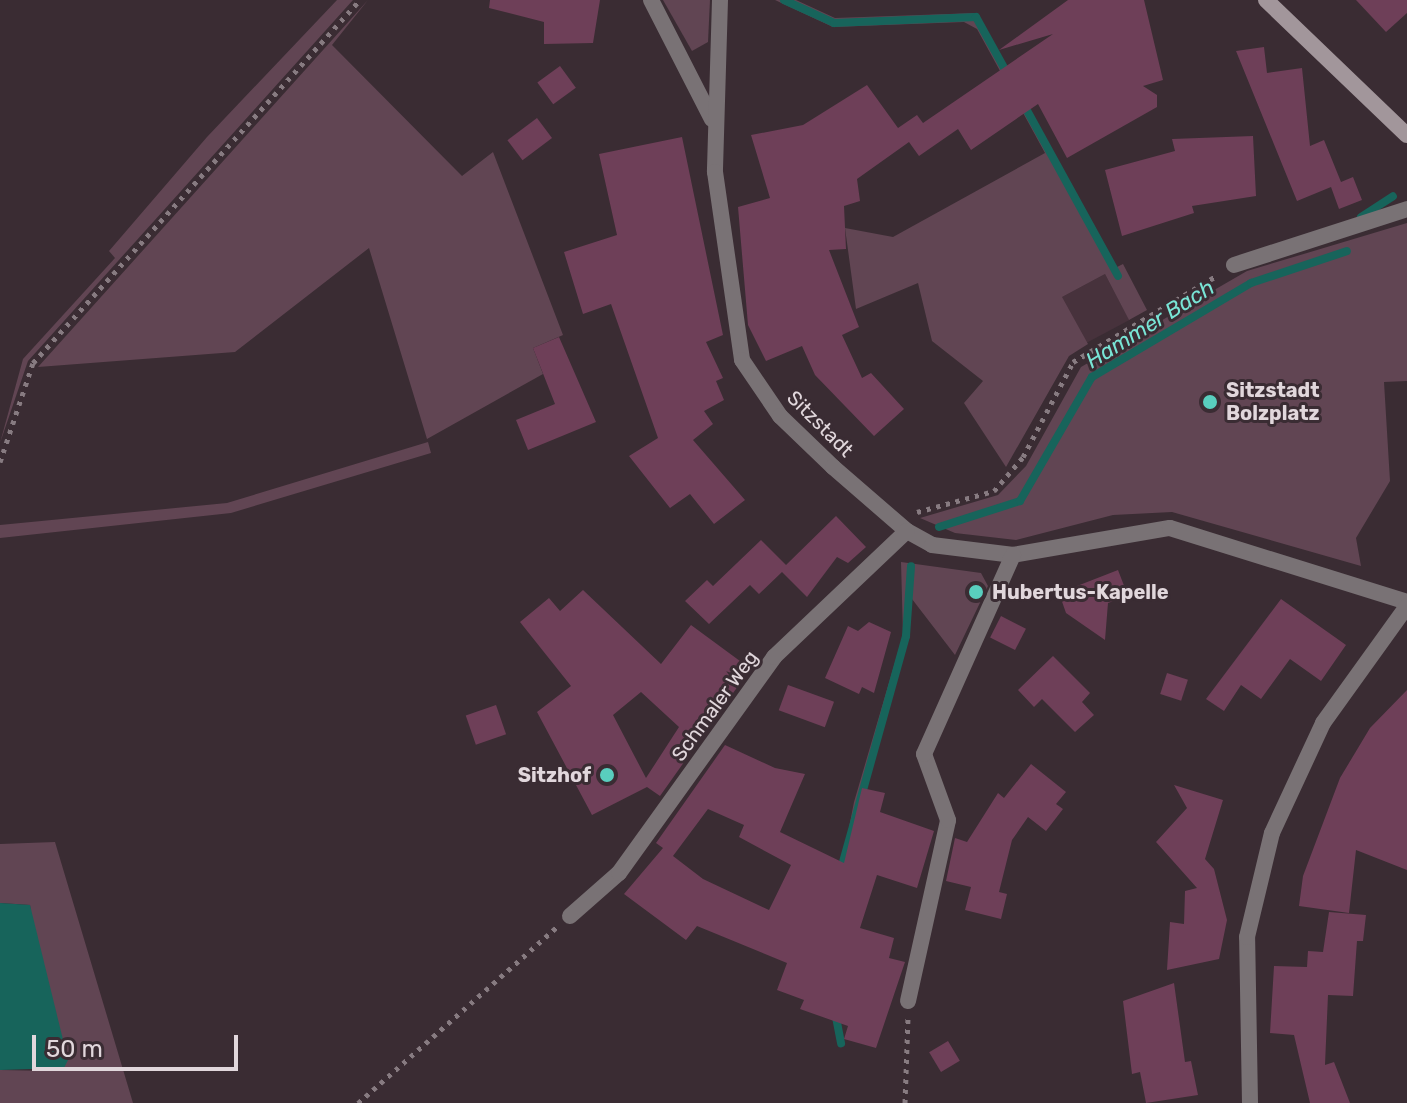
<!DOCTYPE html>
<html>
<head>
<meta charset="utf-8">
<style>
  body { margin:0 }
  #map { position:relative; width:1407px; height:1103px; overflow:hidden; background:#3a2c33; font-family:Rubik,sans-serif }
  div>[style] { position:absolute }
  .built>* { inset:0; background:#47323c; transform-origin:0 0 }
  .green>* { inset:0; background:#614553 }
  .water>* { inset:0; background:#17645b }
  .stream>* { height:8px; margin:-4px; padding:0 4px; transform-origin:4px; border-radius:4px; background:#17645b }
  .building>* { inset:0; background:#6e3f58; transform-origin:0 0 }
  .path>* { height:5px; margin-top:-2.5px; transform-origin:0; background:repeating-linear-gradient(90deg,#877b81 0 4px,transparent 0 10px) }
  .street>* { height:16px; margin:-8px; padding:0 8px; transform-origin:8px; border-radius:8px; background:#797275 }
  .secondary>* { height:16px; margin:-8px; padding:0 8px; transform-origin:8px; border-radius:8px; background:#a2969b }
  .dots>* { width:22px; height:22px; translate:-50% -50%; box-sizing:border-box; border:4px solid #3a2c33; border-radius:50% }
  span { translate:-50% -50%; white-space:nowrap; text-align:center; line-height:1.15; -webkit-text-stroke:6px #3a2c33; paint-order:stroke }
  .poi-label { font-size:20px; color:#e1d7dc; font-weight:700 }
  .left { translate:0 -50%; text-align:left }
  .right { translate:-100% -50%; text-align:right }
  .street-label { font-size:20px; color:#e1d7dc }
  .water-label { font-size:22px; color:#79e5d6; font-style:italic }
  .scale { position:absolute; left:32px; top:1035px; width:206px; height:36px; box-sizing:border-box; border:4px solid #e1d7dc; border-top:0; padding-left:10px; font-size:24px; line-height:28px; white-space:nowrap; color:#e1d7dc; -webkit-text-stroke:6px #3a2c33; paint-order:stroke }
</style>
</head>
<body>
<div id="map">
  <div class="built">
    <div style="left:1105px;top:274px;width:52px;height:50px;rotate:62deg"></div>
  </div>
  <div class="green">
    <div style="clip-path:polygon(337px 0,353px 0,28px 361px,0 443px,23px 359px,115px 258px,109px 251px,207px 137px)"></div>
    <div style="clip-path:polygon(368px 0,332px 45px,462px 176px,493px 152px,563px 335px,533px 348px,543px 374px,427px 439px,369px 248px,235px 352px,38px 367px)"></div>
    <div style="clip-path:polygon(663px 0,710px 0,708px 42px,692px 51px)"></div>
    <div style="clip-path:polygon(775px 0,796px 0,835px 18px,977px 13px,1117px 267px,1123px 264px,1147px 310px,1129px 320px,1105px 274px,1062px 297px,1088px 344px,1069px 356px,1006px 467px,964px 403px,983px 381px,932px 341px,918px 283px,856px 309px,845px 228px,893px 237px,1045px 153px,977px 29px,964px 22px,833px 27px)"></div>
    <div style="clip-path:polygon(1407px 223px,1407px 381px,1384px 382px,1390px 481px,1356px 538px,1361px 566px,1172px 512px,1113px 515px,1016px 540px,955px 533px,920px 518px,998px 495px,1026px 466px,1081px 367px,1247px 271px)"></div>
    <div style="clip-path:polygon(428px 442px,431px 453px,231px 513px,0 538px,0 525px,227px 503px)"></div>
    <div style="clip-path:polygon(901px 562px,981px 573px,988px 586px,955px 655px,912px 599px,909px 638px,839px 887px,826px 966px,839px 1045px,822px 967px,854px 802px,903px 635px)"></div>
    <div style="clip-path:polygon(55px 842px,133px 1103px,0 1103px,0 1070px,52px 1071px,30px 905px,0 903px,0 844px)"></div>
  </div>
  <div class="water">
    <div style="clip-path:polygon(0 903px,30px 905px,68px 1060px,64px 1068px,0 1070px)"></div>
  </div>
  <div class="stream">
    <div style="left:784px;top:0;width:55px;rotate:24.7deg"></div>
    <div style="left:834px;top:23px;width:142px;rotate:-2.4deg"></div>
    <div style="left:976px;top:17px;width:66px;rotate:61.1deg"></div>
    <div style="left:1024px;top:105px;width:195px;rotate:61.2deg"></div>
    <div style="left:1361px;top:217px;width:38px;rotate:-33deg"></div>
    <div style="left:939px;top:527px;width:85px;rotate:-17.8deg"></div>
    <div style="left:1020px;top:501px;width:143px;rotate:-59.9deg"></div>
    <div style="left:1092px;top:377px;width:185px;rotate:-30.6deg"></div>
    <div style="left:1251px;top:283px;width:101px;rotate:-18.4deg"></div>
    <div style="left:841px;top:869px;width:242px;rotate:-74.4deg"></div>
    <div style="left:906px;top:636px;width:70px;rotate:-85.9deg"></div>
    <div style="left:835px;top:1012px;width:32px;rotate:79deg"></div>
  </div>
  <div class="building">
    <div style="clip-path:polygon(490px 0,600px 0,593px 43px,544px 44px,544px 22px,489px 8px)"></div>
    <div style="clip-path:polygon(1068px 0,1144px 0,1163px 80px,1143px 86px,1157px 95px,1157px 107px,1067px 158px,1038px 104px,971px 150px,958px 129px,919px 156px,909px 142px,857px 179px,860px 201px,844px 206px,846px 249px,829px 250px,859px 327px,842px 335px,862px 378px,871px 373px,904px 409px,874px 436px,815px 375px,802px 346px,766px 361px,748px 325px,738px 207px,770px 198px,751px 135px,803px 125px,867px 85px,898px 128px,917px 115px,923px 123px,1053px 34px,999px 50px)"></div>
    <div style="clip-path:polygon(1356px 0,1407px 0,1407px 13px,1386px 32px)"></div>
    <div style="clip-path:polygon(1264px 47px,1267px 73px,1302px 68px,1310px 146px,1324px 140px,1341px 182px,1353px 177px,1362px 200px,1339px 209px,1331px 187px,1297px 201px,1236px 51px)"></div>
    <div style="left:560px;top:66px;width:27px;height:28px;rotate:54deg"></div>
    <div style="left:537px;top:118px;width:25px;height:37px;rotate:53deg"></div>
    <div style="clip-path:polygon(1253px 136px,1256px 196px,1192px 206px,1194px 213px,1122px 236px,1105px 170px,1175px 151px,1172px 139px)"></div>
    <div style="clip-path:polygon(682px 137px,723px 335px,706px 342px,723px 378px,716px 381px,724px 400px,704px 411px,713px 424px,693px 440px,745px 500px,714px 524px,690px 494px,670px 508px,629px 456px,658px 438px,611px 304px,583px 314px,564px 252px,617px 235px,599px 154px)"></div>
    <div style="clip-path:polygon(559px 337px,596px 422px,528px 450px,516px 420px,555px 404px,533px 348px)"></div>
    <div style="clip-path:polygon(836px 516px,866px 547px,848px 563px,837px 557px,807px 597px,782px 572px,759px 594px,750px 585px,709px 624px,685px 601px,707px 580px,713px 586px,761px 540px,786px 565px)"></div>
    <div style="clip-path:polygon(1118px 570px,1128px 596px,1108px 603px,1105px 640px,1066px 613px,1059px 593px)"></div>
    <div style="clip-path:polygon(evenodd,583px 590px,661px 664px,691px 625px,744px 664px,737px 673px,743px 679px,660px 796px,647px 787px,592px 815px,537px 712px,571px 686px,520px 622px,549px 598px,560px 611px,583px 590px,641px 692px,679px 727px,646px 778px,613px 715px,641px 692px)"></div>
    <div style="clip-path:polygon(1281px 599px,1346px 645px,1321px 681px,1290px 659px,1261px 699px,1241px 685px,1224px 711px,1206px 699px)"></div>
    <div style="left:1001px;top:616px;width:28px;height:24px;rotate:27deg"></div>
    <div style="clip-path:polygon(869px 622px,891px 632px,874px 693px,862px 687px,859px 694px,825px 678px,848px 626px,858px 631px)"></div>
    <div style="clip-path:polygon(1053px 656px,1090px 693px,1082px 702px,1094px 715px,1075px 732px,1042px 699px,1034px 707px,1018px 690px)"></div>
    <div style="left:1167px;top:673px;width:22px;height:22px;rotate:18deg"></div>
    <div style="left:788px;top:685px;width:49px;height:27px;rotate:20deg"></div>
    <div style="clip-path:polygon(1407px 690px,1407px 870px,1356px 850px,1349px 913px,1299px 906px,1303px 876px,1340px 778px,1370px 728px)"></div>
    <div style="left:496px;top:705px;width:31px;height:32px;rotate:71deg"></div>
    <div style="clip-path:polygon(evenodd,725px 745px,775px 768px,805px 774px,780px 832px,844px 863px,862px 788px,885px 793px,880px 812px,934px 831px,917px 888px,877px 875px,860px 928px,894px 938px,889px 958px,905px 962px,876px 1048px,844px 1039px,848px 1026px,800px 1009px,804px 1000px,777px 990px,787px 963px,697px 926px,686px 940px,624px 894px,663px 848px,656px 843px,725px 745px,708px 809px,744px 825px,739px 837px,791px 865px,769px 910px,703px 879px,673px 856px,708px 809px)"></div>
    <div style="clip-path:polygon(1031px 764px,1066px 792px,1056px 804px,1063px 809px,1046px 831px,1028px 817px,1012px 840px,999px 892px,1007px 894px,1001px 919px,965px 910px,971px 887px,946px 881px,955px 838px,967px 842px,998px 793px,1004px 798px)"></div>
    <div style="clip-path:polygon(1174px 785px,1223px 800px,1205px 859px,1214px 869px,1227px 920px,1219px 959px,1167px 970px,1170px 922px,1184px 924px,1185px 891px,1197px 888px,1156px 842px,1187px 808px)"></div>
    <div style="clip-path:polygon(1329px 912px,1366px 915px,1363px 941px,1357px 941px,1353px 996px,1328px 995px,1325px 1065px,1334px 1062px,1350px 1103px,1310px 1103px,1294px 1035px,1270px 1033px,1274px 966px,1307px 967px,1308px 951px,1323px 952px)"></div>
    <div style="clip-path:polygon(1174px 983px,1185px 1062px,1191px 1061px,1198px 1095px,1146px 1103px,1140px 1072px,1132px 1074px,1123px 1001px)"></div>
    <div style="left:948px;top:1041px;width:23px;height:22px;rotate:59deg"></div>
  </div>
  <div class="path">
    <div style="left:0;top:462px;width:104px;rotate:-71.6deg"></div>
    <div style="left:33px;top:363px;width:489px;rotate:-48deg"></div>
    <div style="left:917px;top:512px;width:80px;rotate:-15.3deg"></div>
    <div style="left:994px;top:491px;width:45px;rotate:-49.5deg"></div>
    <div style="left:1023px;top:457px;width:107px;rotate:-62.2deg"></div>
    <div style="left:1073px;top:362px;width:167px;rotate:-31deg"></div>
    <div style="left:358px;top:1103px;width:266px;rotate:-41.5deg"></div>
    <div style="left:905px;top:1103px;width:85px;rotate:-88deg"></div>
  </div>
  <div class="street">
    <div style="left:651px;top:0;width:134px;rotate:62.9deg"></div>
    <div style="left:720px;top:0;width:172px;rotate:91.7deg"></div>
    <div style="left:715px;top:172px;width:190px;rotate:81.8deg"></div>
    <div style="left:742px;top:360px;width:68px;rotate:55.8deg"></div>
    <div style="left:780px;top:416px;width:74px;rotate:43.9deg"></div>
    <div style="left:833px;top:467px;width:98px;rotate:40.9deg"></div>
    <div style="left:907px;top:531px;width:29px;rotate:29deg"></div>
    <div style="left:932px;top:545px;width:82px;rotate:7deg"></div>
    <div style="left:1013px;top:555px;width:159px;rotate:-9.8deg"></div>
    <div style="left:1170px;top:528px;width:248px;rotate:17.3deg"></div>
    <div style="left:1234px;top:265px;width:182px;rotate:-17.9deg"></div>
    <div style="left:570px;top:916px;width:65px;rotate:-41.3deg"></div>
    <div style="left:619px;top:873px;width:266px;rotate:-54.3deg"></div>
    <div style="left:774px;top:657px;width:183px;rotate:-43.5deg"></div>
    <div style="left:908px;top:1001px;width:185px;rotate:-77.5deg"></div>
    <div style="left:948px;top:820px;width:70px;rotate:-110deg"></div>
    <div style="left:924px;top:754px;width:218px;rotate:-65.9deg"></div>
    <div style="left:1250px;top:1103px;width:166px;rotate:-91deg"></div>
    <div style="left:1247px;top:937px;width:107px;rotate:-76.5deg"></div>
    <div style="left:1272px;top:833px;width:121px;rotate:-65.1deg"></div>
    <div style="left:1323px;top:723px;width:144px;rotate:-54.3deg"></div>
  </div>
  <div class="secondary">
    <div style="left:1266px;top:0;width:195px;rotate:43.8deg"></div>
  </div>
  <div class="dots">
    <div style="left:1210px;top:402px;background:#59cebe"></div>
    <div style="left:976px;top:592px;background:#59cebe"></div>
    <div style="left:607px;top:775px;background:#59cebe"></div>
  </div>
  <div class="poi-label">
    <span class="left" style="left:1226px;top:402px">Sitzstadt<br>Bolzplatz</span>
    <span class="left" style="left:992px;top:592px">Hubertus-Kapelle</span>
    <span class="right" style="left:591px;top:775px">Sitzhof</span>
  </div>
  <div class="street-label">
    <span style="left:820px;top:424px;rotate:45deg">Sitzstadt</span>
    <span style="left:715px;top:706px;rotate:-54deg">Schmaler Weg</span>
  </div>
  <div class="water-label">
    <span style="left:1150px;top:324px;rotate:-32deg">Hammer Bach</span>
  </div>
  <div class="scale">50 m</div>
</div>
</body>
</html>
